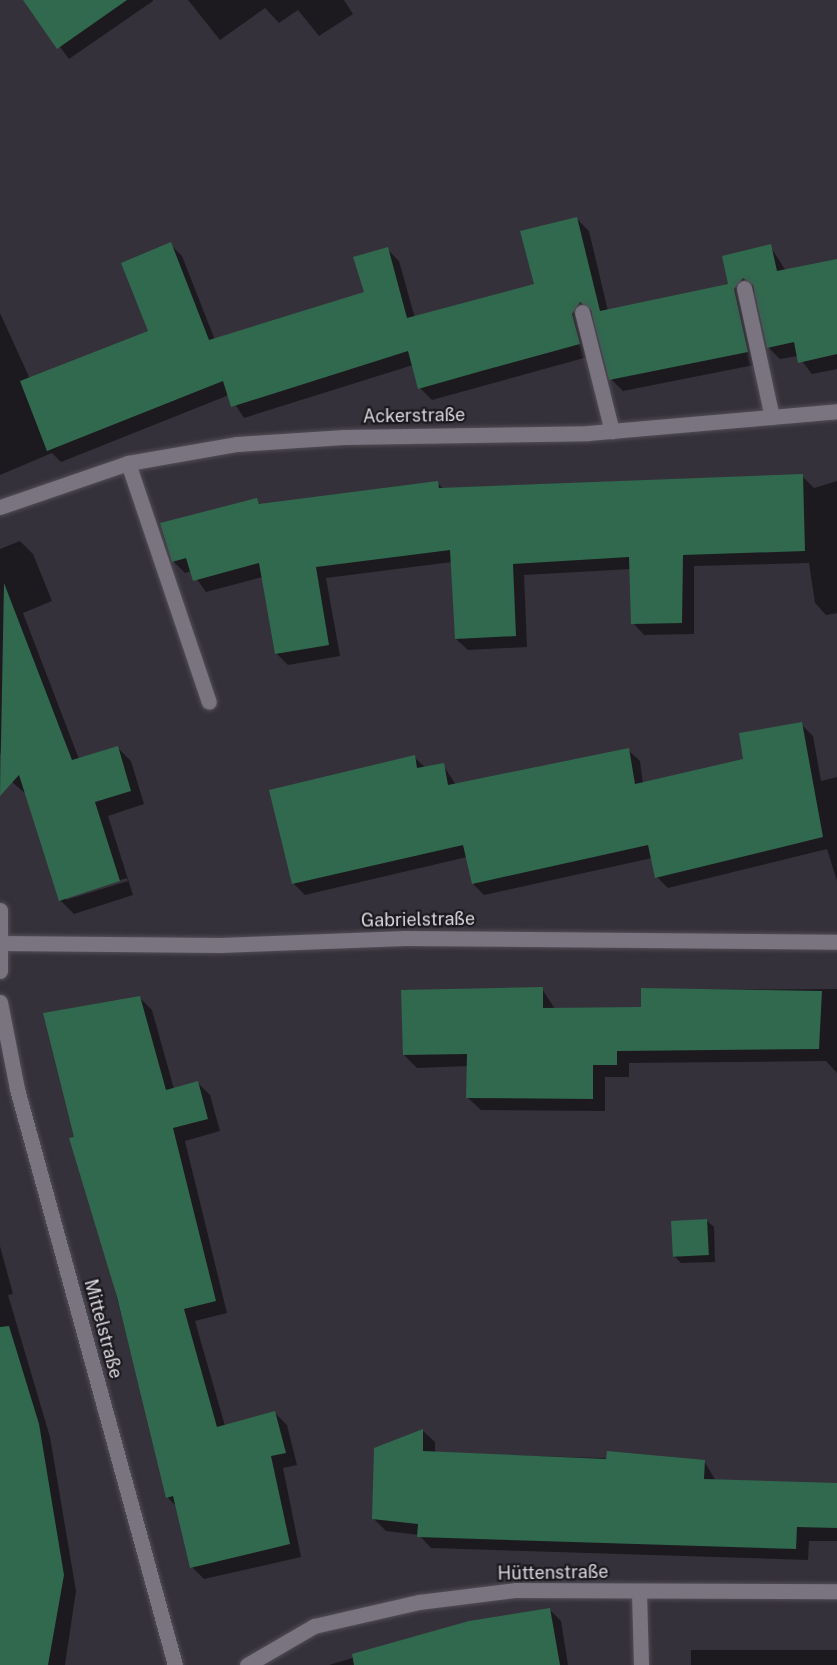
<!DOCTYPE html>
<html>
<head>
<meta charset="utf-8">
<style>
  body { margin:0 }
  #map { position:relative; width:837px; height:1665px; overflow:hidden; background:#35313b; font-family:"Public Sans",sans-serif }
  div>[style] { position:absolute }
  .shadow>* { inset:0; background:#0007; transform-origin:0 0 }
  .building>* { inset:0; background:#30694e; transform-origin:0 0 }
  .roads { filter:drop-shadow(0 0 2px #524e57) drop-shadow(0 0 2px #524e57) }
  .minor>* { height:15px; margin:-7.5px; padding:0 7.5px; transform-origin:7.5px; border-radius:7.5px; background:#797480 }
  span { translate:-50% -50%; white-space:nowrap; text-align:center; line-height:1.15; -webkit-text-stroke:4.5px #1c1a1f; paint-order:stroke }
  .street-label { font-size:18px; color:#dbd8df }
</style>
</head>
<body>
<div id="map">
  <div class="shadow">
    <div style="clip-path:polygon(25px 0,153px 0,153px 1px,69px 59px)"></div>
    <div style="clip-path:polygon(188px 0,344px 0,353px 14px,319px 36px,298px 10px,279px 23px,265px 8px,220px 40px)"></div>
    <div style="clip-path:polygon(577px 219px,589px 231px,608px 311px,730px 285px,770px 246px,786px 271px,837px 260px,837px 369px,812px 374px,798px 356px,780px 359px,768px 347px,756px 289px,746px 302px,759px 364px,623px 391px,611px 379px,594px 312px,584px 327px,591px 356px,432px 400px,420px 388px,413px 365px,244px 418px,229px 395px,61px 462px,52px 453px,0 475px,0 313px,30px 379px,149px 331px,170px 244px,182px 256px,215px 340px,366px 293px,387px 249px,399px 261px,415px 318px,536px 286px)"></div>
    <div style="clip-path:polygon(802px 476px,814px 488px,837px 481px,837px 613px,826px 615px,815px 603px,809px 563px,694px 566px,694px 634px,644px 635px,633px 623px,631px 569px,524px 575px,527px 647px,468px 650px,456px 639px,452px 562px,326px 578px,340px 656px,288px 665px,276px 653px,263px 577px,206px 592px,191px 571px,185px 573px,173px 561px,256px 500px,261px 505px,437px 483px,444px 489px)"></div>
    <div style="clip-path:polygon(evenodd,20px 541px,33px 554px,52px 601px,23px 613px,79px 759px,118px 748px,131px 761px,144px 804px,108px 816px,133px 895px,74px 914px,60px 900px,26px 794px,12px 782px,0 752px,0 549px,20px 541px,127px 878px,128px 881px,66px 900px,66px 897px,127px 878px)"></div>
    <div style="clip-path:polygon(801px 724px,813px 736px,821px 781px,837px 777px,837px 881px,827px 849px,668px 888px,657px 877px,652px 858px,484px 895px,473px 884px,467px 857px,305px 895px,293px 883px,414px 757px,426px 768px,443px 765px,456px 785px,628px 750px,640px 761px,643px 784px,745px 760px)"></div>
    <div style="clip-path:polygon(542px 989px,555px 1009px,642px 1009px,642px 990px,837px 989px,837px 1073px,826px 1061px,629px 1063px,629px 1077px,605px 1077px,605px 1111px,481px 1110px,468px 1098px,468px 1066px,417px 1068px,404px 1055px)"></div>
    <div style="clip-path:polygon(140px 998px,152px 1010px,174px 1089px,198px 1083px,210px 1095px,220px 1131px,185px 1141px,227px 1313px,195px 1321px,225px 1426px,275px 1413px,287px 1425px,297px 1465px,283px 1468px,301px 1557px,204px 1579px,192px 1567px,177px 1507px,168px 1498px,76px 1138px)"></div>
    <div style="clip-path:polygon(707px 1221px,714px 1227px,715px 1262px,681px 1263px,674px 1256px)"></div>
    <div style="clip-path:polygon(0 1246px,13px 1294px,8px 1295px,50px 1437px,76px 1591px,65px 1665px,0 1665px)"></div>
    <div style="clip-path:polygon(423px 1431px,435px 1442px,435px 1453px,704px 1461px,716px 1481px,837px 1484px,837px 1541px,809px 1541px,808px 1560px,431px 1548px,419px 1535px,386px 1531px,374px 1519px,375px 1449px)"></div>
    <div style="clip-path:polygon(550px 1610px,561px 1621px,568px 1665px,329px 1665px,469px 1623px)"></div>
    <div style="left:837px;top:1650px;width:15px;height:146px;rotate:90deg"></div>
  </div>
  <div class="building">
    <div style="clip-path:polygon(23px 0,127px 0,57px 49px)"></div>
    <div style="clip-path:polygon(577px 217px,600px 311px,728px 284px,722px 256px,771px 244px,777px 271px,837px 259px,837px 354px,798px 363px,794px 342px,767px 348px,753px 285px,743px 278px,734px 289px,748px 352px,609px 380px,591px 310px,580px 302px,572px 314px,580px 344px,485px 370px,418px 389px,408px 351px,231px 407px,223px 381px,47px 451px,20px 381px,148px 331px,121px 263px,171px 242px,209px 340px,364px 292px,353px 257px,388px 247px,407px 318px,534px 284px,520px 231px)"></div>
    <div style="clip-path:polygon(803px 474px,805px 551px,683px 555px,682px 623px,631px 624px,629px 557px,513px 564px,516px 636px,455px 639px,450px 550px,316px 567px,329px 645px,275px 654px,259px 563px,193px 581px,186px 558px,172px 562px,160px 523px,257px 498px,259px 504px,438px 481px,439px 488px)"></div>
    <div style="clip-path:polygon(4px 583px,72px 760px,118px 746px,131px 791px,95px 802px,120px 881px,59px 901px,19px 775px,0 796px)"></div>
    <div style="clip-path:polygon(802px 722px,823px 837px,655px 878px,648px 845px,472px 884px,463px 845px,292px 884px,269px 790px,415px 755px,417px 768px,444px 763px,448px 785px,629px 748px,635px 784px,743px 759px,739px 733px)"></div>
    <div style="clip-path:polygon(543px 987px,543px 1008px,641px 1007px,641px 988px,822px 991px,819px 1049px,617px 1051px,617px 1065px,593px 1065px,593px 1099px,466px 1098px,467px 1054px,403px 1055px,401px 990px)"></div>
    <div style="clip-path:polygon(140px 996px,166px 1090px,198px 1081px,208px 1119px,173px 1128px,216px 1301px,184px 1309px,217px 1427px,275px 1411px,286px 1453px,271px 1456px,290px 1544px,190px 1568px,173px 1496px,166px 1498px,117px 1297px,69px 1138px,74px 1137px,43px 1013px)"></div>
    <div style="left:707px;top:1219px;width:36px;height:36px;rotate:87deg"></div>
    <div style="clip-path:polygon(9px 1326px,39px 1424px,64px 1575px,48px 1665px,0 1665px,0 1327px)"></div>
    <div style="clip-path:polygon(423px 1429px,423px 1451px,606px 1459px,607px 1451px,705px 1460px,704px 1479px,837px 1483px,837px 1528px,797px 1527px,796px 1549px,417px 1537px,418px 1524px,372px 1519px,374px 1448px)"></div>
    <div style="clip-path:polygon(550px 1608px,560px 1665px,354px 1665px,352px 1654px,469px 1621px)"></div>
  </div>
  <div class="roads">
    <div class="minor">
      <div style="left:744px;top:288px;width:132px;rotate:77.8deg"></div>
      <div style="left:582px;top:312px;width:123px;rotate:75.9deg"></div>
      <div style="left:128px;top:463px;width:252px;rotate:71.3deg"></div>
      <div style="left:0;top:507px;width:135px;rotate:-19deg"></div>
      <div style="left:128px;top:463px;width:111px;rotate:-9.9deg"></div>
      <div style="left:237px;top:444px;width:107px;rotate:-3.7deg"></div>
      <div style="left:344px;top:437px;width:244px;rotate:-0.9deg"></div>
      <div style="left:588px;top:433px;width:250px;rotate:-5deg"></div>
      <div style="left:0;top:910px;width:61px;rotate:90deg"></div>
      <div style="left:0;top:943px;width:220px;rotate:0.5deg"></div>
      <div style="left:220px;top:945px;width:185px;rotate:-2.2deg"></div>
      <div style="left:405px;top:938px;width:432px;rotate:0.5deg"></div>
      <div style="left:0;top:1002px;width:89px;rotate:78.9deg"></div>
      <div style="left:17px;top:1089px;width:597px;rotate:74.66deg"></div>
      <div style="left:639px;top:1592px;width:73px;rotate:88.4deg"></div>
      <div style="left:247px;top:1665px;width:78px;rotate:-30.2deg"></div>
      <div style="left:314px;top:1626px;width:108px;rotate:-12.9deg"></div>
      <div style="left:419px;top:1602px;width:98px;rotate:-7.1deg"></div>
      <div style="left:516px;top:1590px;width:321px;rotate:0.2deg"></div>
    </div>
  </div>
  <div class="street-label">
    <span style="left:414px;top:416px;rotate:-1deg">Ackerstraße</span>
    <span style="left:418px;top:920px;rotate:-1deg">Gabrielstraße</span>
    <span style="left:103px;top:1329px;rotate:75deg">Mittelstraße</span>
    <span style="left:553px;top:1573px;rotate:-1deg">Hüttenstraße</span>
  </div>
</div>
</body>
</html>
